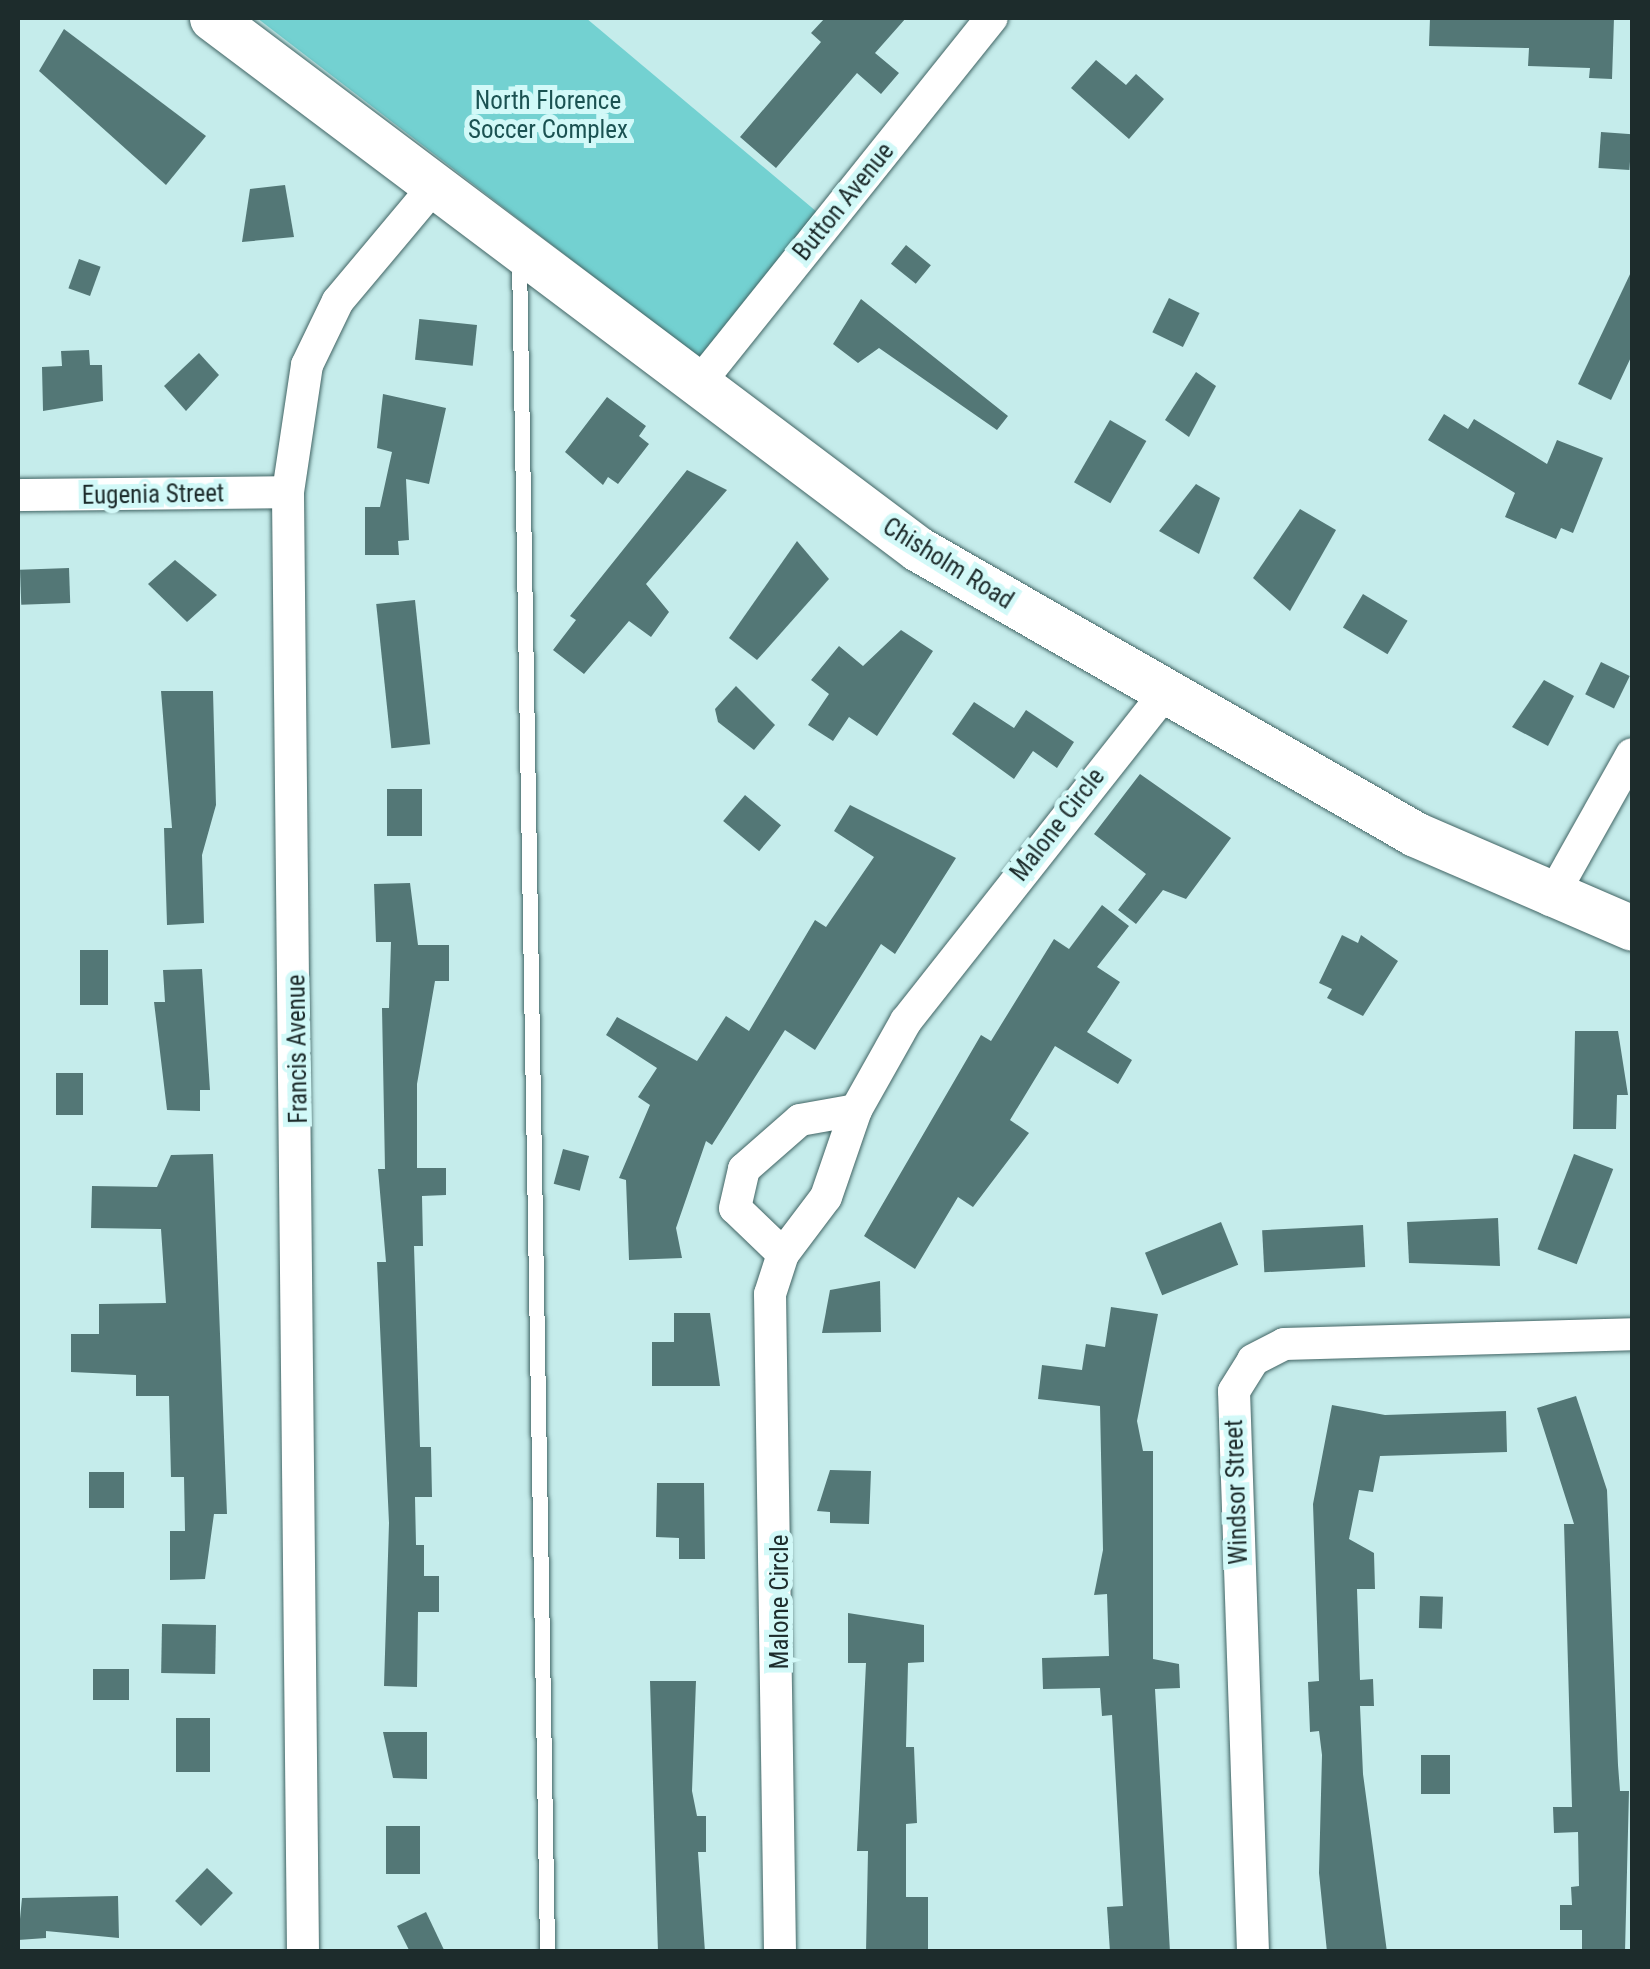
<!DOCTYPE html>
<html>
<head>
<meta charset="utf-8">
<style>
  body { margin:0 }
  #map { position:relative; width:1650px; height:1969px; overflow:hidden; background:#c5eceb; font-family:"Roboto Condensed",sans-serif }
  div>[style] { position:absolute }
  .green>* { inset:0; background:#73d1d1 }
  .building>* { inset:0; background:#537776; transform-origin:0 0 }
  .roads { filter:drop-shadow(0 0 2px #416464) drop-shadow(0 0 2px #416464) }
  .lane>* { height:15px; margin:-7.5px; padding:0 7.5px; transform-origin:7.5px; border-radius:7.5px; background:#fff }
  .street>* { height:32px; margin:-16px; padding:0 16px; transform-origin:16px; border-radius:16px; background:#fff }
  .secondary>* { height:45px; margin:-22.5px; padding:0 22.5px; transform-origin:22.5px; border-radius:22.5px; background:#fff }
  span { translate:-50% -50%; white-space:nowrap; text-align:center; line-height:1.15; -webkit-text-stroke:10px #d2f9f8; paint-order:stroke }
  .park-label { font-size:25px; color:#1b5252 }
  .street-label { font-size:25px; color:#1d2c2c }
  .frame { position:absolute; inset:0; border:20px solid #1d2c2c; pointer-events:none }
</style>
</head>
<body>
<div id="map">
  <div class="green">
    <div style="clip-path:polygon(257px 18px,586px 18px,817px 212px,702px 360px)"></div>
  </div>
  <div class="building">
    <div style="clip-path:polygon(825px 18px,906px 18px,875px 53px,899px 73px,881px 94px,857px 73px,776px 168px,740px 137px,821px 42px,811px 33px)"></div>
    <div style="clip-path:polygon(1430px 18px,1614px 18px,1612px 79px,1589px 78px,1590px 68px,1528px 66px,1529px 48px,1429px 46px)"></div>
    <div style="clip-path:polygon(64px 29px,206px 136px,166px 185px,39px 71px)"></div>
    <div style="clip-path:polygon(1096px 60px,1126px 85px,1136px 74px,1164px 99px,1129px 139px,1071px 88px)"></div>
    <div style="left:1601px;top:132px;width:31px;height:36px;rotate:4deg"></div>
    <div style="clip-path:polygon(285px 185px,294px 237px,242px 242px,250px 189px)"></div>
    <div style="left:906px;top:245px;width:32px;height:24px;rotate:39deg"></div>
    <div style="left:79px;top:259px;width:23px;height:31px;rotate:20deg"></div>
    <div style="clip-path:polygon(1632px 270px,1632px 355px,1611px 400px,1578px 384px)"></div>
    <div style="left:1169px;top:298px;width:34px;height:38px;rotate:26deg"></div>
    <div style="clip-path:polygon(861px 299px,1008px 416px,997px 430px,879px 348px,858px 363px,833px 344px)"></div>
    <div style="left:477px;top:325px;width:41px;height:58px;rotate:96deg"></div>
    <div style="clip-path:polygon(89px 350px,90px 365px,102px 365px,103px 401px,43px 411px,42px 367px,62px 366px,61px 351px)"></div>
    <div style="clip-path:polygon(199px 353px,219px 375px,186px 411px,164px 386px)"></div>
    <div style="clip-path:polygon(1196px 372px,1216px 386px,1189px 437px,1165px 420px)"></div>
    <div style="clip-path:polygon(383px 394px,446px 408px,429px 484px,406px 479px,409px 540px,398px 541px,399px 555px,365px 555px,365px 507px,380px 507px,392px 452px,377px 448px)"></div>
    <div style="clip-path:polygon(607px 397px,646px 426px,639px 436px,649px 444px,618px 484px,608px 477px,603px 485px,565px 452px)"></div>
    <div style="clip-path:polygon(1444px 414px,1468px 429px,1474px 419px,1547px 464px,1557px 440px,1603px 458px,1573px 533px,1561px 528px,1556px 539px,1505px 517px,1515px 493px,1428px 440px)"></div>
    <div style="left:1110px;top:420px;width:42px;height:72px;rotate:30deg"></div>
    <div style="clip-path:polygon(687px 470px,727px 490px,646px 584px,669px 612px,651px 637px,629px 621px,584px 674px,553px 650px,576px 620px,570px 616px)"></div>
    <div style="clip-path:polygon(1196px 484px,1220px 498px,1199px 554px,1159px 531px)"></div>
    <div style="clip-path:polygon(1300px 509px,1336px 530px,1290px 611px,1253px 578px)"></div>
    <div style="clip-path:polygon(797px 541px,829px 579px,757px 660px,729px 638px)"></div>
    <div style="clip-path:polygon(175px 560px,217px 595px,187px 622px,148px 584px)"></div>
    <div style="left:69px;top:568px;width:35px;height:49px;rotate:88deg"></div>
    <div style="left:1363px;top:594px;width:52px;height:39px;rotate:31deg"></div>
    <div style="left:415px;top:600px;width:145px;height:39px;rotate:84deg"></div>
    <div style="clip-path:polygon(901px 630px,933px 651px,877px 736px,849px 717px,833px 741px,808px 725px,829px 694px,811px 680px,839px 646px,863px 666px)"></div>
    <div style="left:1601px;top:662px;width:32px;height:36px;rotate:26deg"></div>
    <div style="clip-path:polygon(1544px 680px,1574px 696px,1548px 746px,1512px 727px)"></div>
    <div style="clip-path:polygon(736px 686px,775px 725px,754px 750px,718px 722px,715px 709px)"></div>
    <div style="clip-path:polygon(161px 691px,213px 691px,216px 805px,202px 855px,204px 923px,167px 925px,164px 828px,172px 828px)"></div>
    <div style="clip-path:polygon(974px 702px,1014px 728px,1026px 710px,1074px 742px,1057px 768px,1033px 751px,1014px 779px,952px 734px)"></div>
    <div style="clip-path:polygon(1140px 774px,1231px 838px,1186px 899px,1163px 890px,1136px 924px,1118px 910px,1146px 874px,1094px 834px)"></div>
    <div style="left:387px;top:789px;width:35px;height:47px"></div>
    <div style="left:745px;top:795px;width:47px;height:34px;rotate:40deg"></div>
    <div style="clip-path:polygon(850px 805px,956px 858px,895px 954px,881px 944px,815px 1050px,785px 1030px,712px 1145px,706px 1141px,676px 1228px,682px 1258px,629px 1260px,626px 1180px,619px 1178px,650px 1105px,638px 1097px,657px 1068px,606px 1035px,617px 1017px,697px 1061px,726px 1016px,749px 1031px,815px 920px,826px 927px,874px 857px,834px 831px)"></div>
    <div style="clip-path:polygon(410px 883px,418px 945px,449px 945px,449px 981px,435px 981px,417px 1084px,417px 1168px,446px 1168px,446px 1195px,422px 1196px,423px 1246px,414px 1246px,420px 1447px,431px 1447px,432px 1497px,415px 1497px,416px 1545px,424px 1545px,424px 1576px,439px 1576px,439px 1612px,418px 1612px,417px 1687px,384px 1686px,389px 1523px,377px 1262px,386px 1262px,378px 1169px,385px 1169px,382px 1008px,389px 1008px,391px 942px,376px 942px,374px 884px)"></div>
    <div style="clip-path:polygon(1102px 905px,1129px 926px,1097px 967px,1120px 982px,1087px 1032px,1132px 1060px,1118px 1084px,1055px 1046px,1010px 1120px,1029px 1133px,973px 1207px,958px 1197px,915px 1269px,864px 1236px,981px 1035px,991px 1041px,1054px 939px,1069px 949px)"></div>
    <div style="clip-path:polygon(1342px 935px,1358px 943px,1361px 935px,1398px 961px,1363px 1016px,1327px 998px,1332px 989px,1319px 983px)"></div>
    <div style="left:80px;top:950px;width:28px;height:55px"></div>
    <div style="clip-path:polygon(202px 969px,210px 1090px,200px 1090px,200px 1111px,167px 1110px,154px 1002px,165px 1002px,163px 970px)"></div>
    <div style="clip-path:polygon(1575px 1031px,1618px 1031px,1628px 1095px,1617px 1095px,1616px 1129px,1573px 1129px)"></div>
    <div style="left:56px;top:1073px;width:27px;height:42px"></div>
    <div style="left:563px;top:1149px;width:27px;height:36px;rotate:15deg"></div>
    <div style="clip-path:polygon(213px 1154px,227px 1514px,214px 1514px,205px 1579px,170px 1580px,170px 1531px,185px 1531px,184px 1477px,171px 1477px,169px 1396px,136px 1396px,136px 1375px,71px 1372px,71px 1334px,99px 1334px,99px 1304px,166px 1303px,161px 1229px,91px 1228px,92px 1186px,157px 1187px,171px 1155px)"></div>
    <div style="left:1574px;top:1154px;width:42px;height:102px;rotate:21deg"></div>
    <div style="clip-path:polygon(1498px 1218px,1500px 1266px,1409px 1263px,1407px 1222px)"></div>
    <div style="left:1221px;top:1222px;width:46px;height:82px;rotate:68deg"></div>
    <div style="left:1363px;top:1225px;width:42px;height:101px;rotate:87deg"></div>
    <div style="clip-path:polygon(880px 1281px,881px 1332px,822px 1333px,830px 1290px)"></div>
    <div style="clip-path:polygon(1111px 1307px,1158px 1314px,1137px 1421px,1143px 1451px,1153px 1451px,1153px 1659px,1179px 1664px,1180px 1688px,1155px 1689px,1170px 1952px,1110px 1952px,1107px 1907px,1123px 1906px,1112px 1715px,1102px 1716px,1100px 1688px,1043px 1689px,1042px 1658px,1109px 1656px,1107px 1594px,1094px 1595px,1103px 1550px,1100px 1406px,1038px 1399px,1042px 1365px,1082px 1370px,1086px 1344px,1105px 1347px)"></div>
    <div style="clip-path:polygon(674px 1313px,710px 1313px,720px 1386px,652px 1386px,652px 1342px,674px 1342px)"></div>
    <div style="clip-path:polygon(1576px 1396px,1607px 1490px,1618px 1765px,1620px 1791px,1629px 1791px,1625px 1952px,1582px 1952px,1582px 1930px,1560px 1930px,1560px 1905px,1572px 1905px,1571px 1887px,1579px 1886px,1578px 1832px,1554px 1833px,1553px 1807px,1572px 1807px,1564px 1524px,1574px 1524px,1537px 1408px)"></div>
    <div style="clip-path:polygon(1332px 1405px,1385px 1415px,1506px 1411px,1507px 1452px,1380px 1456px,1373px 1492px,1359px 1490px,1349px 1539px,1374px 1553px,1375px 1589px,1357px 1589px,1360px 1680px,1373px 1679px,1374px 1706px,1360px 1706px,1363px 1774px,1387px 1952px,1327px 1952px,1319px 1873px,1322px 1755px,1319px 1731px,1310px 1732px,1308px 1682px,1319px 1681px,1313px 1504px)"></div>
    <div style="clip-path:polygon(830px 1470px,871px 1471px,869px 1524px,830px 1523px,830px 1512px,817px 1511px)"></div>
    <div style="left:89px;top:1472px;width:35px;height:36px"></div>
    <div style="clip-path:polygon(657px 1483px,704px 1483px,705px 1559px,679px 1559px,679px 1538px,656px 1537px)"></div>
    <div style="left:1420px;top:1596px;width:23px;height:32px;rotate:2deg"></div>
    <div style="clip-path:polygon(848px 1613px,924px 1625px,924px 1662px,908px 1663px,906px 1747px,914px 1747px,917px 1823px,906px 1824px,906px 1897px,928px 1897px,928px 1952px,866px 1952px,868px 1851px,857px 1851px,866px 1663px,848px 1663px)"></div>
    <div style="left:162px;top:1624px;width:54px;height:49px;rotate:1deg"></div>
    <div style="left:93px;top:1669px;width:36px;height:31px"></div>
    <div style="clip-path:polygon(650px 1681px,696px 1681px,692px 1791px,697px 1816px,706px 1816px,706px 1852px,698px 1852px,705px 1952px,658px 1952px)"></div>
    <div style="left:176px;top:1718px;width:34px;height:54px"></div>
    <div style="clip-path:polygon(383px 1732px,427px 1732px,427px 1779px,393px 1778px)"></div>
    <div style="left:1421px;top:1755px;width:29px;height:39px"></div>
    <div style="left:386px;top:1826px;width:34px;height:48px"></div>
    <div style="left:207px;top:1868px;width:36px;height:46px;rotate:44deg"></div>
    <div style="clip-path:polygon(118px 1896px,119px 1938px,46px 1931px,46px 1938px,18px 1940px,22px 1898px)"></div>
    <div style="clip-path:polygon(426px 1912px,445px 1952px,410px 1952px,397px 1926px)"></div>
  </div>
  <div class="roads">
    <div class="lane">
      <div style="left:519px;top:259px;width:1693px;rotate:89.05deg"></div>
    </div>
    <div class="street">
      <div style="left:696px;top:387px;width:473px;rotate:-51.3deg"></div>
      <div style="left:18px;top:495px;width:270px;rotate:-0.6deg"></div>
      <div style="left:1550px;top:900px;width:167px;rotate:-60.7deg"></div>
      <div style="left:783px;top:1254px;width:66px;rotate:-136.2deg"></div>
      <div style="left:735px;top:1208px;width:40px;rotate:-77deg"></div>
      <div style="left:744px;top:1169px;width:74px;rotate:-41.2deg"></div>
      <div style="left:800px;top:1120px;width:57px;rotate:-10.1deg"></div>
      <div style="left:856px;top:1110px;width:102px;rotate:-60.7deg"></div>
      <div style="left:906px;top:1021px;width:418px;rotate:-51.7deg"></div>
      <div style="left:303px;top:1952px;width:1460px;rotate:-90.59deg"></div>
      <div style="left:288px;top:492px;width:128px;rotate:-81.5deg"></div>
      <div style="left:307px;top:365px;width:71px;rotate:-64.2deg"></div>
      <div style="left:338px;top:301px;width:146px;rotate:-50deg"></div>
      <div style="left:780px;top:1952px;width:658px;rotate:-90.87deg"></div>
      <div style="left:770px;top:1294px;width:42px;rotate:-72deg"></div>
      <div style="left:783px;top:1254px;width:71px;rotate:-53deg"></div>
      <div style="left:826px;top:1197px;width:92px;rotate:-71deg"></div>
      <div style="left:1253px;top:1952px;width:561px;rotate:-91.94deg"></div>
      <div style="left:1234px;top:1391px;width:36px;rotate:-58deg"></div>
      <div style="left:1253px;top:1360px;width:35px;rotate:-27deg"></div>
      <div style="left:1284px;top:1344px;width:348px;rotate:-1.6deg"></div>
    </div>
    <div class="secondary">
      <div style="left:212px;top:18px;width:883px;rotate:36.95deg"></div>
      <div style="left:918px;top:549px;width:573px;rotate:29.83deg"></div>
      <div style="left:1415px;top:834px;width:236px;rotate:23.4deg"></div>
    </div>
  </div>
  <div class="park-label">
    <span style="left:548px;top:116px">North Florence<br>Soccer Complex</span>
  </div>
  <div class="street-label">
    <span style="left:844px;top:202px;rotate:-51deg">Button Avenue</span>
    <span style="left:153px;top:495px;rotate:-1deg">Eugenia Street</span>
    <span style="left:948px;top:564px;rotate:32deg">Chisholm Road</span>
    <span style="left:1058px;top:825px;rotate:-52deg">Malone Circle</span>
    <span style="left:298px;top:1049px;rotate:-91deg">Francis Avenue</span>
    <span style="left:1237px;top:1492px;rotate:-92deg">Windsor Street</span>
    <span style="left:780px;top:1602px;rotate:-90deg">Malone Circle</span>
  </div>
  <div class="frame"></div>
</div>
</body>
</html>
